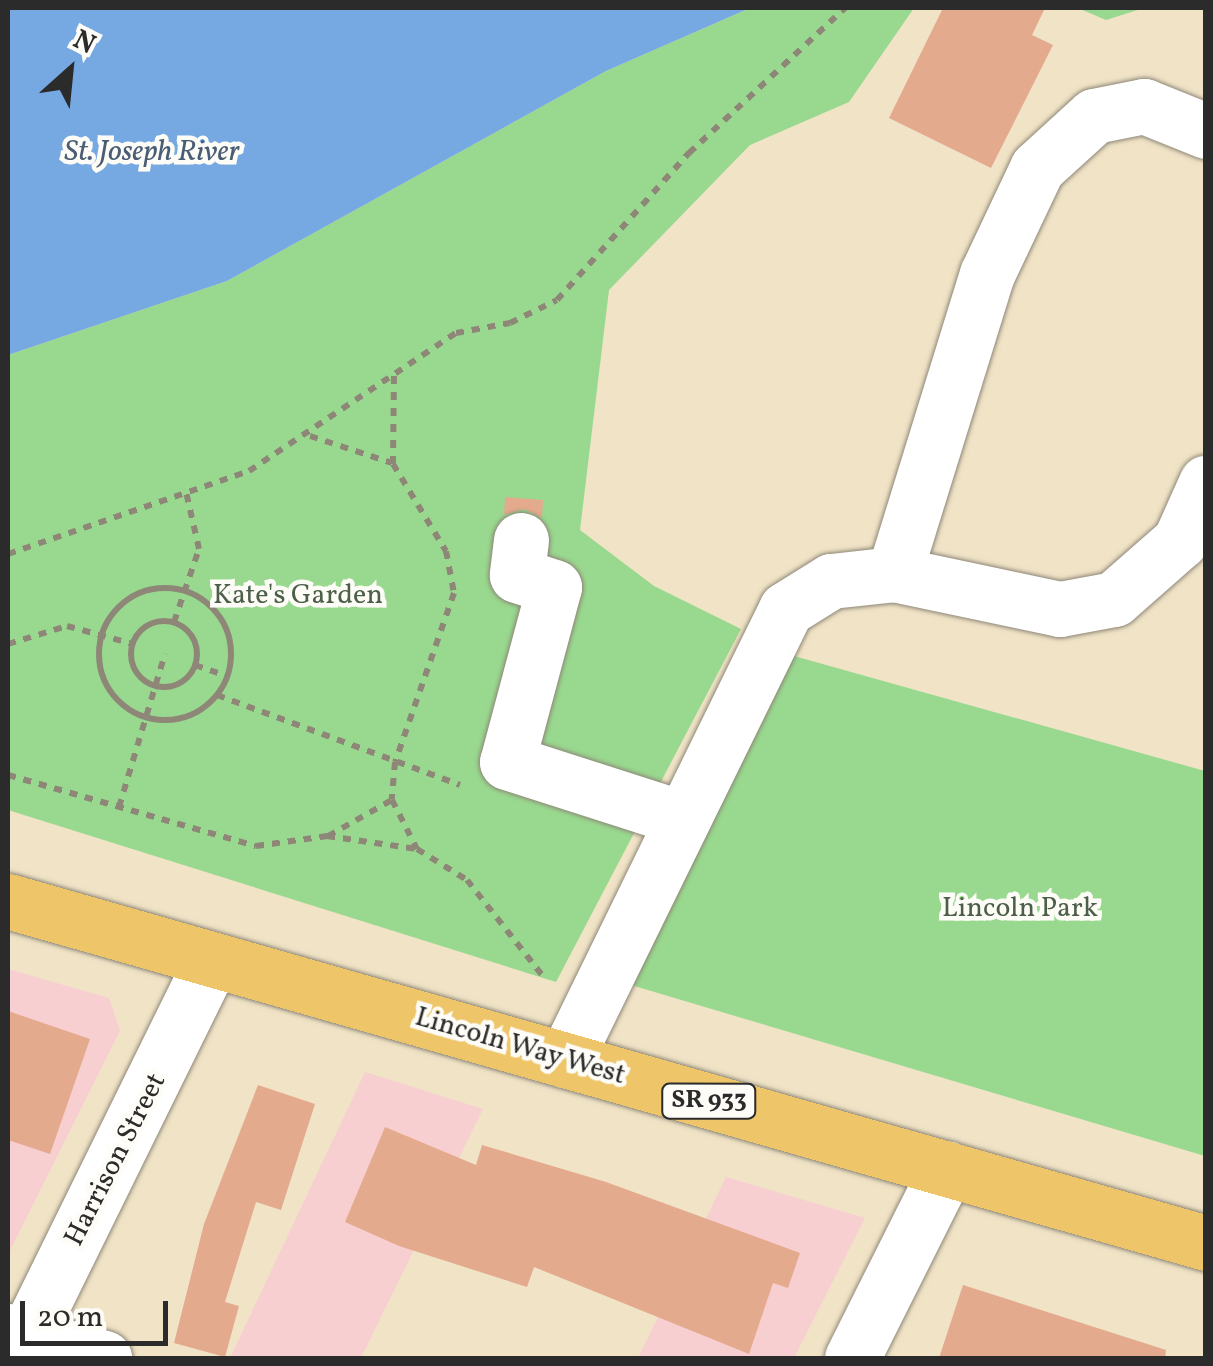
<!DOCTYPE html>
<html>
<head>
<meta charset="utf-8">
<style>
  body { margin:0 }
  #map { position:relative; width:1213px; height:1366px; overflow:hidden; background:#f0e3c6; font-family:Vollkorn,serif }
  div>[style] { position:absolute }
  .built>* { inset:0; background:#f7cfd1 }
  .green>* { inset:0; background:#99d98f }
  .water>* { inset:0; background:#76a9e2 }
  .building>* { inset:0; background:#e4aa8d }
  .path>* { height:6px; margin-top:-3px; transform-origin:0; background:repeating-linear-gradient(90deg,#8e8778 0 8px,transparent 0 16px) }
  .path>.ring { margin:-3px; padding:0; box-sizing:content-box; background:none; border:6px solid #8e8778; border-radius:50% }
  .roads { filter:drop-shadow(0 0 2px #8e8778) drop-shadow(0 0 2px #8e8778) }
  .minor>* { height:55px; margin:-27.5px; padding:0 27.5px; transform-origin:27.5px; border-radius:27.5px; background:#fff }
  .major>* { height:55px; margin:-27.5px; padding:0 27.5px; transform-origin:27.5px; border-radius:27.5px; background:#eec569 }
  span { translate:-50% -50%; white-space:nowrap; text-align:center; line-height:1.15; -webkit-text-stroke:9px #fdfcf7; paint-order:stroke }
  .shield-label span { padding:2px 8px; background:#fdfcf7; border:2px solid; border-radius:8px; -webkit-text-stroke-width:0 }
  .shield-label { font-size:25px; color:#2b2b2b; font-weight:700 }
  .park-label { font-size:28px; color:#4c5f49 }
  .street-label { font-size:28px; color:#2b2b2b }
  .water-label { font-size:30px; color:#495d74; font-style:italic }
  .frame { position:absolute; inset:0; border:10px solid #2b2b2b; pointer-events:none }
  .north { position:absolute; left:20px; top:20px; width:100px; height:100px; -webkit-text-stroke:8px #fdfcf7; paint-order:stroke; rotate:27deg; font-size:28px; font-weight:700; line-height:40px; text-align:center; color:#2b2b2b }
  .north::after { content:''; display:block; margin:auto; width:35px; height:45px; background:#2b2b2b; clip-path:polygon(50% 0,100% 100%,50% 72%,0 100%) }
  .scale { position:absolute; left:20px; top:1301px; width:148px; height:45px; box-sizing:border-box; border:5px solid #2b2b2b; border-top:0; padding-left:12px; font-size:30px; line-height:35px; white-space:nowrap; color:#2b2b2b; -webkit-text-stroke:8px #fdfcf7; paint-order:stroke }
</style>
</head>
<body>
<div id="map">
  <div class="built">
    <div style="clip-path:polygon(8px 969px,109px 998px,120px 1031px,8px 1255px)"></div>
    <div style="clip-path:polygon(365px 1072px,483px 1109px,361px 1358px,230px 1358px)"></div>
    <div style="clip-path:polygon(726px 1177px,865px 1218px,794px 1358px,638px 1358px)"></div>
  </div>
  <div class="green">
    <div style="clip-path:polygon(750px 8px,914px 8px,849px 102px,750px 145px,609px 290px,580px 530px,654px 586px,741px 629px,556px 982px,8px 810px,8px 355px,227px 281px,606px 71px)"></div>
    <div style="clip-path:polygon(1078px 8px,1144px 8px,1106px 20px)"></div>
    <div style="clip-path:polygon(794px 656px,1205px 771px,1205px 1156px,631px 985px)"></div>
  </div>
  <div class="water">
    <div style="clip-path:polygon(8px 8px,750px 8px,606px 71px,227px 281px,8px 355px)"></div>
  </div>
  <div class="building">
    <div style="clip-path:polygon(943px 8px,1045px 8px,1032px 35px,1053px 45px,991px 168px,889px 118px)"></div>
    <div style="clip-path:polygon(505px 497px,543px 500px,542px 518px,524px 509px,504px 515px)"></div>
    <div style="clip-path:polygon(8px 1011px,90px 1039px,50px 1154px,8px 1140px)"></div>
    <div style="clip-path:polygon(258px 1085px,315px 1104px,281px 1210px,256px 1202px,225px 1302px,239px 1306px,225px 1357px,174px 1343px,204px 1224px)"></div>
    <div style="clip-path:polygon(385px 1127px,476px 1165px,482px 1145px,606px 1182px,800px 1253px,788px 1288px,773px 1283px,749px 1354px,534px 1267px,527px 1287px,399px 1246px,345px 1222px)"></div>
    <div style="clip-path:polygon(963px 1285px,1166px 1350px,1165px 1358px,939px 1358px)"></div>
  </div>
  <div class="path">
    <div style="left:394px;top:376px;width:88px;rotate:90.7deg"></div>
    <div style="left:393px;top:464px;width:102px;rotate:58.7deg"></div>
    <div style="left:446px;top:551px;width:43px;rotate:79.2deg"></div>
    <div style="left:454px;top:593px;width:179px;rotate:109.2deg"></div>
    <div style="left:395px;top:762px;width:38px;rotate:95deg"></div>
    <div style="left:392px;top:800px;width:55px;rotate:63deg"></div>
    <div style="left:417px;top:849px;width:59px;rotate:31.8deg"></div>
    <div style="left:467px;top:880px;width:127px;rotate:51.7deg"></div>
    <div style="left:310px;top:436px;width:86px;rotate:18.2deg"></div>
    <div style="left:8px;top:554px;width:255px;rotate:-19deg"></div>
    <div style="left:249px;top:471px;width:249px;rotate:-33.7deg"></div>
    <div style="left:456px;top:333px;width:55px;rotate:-10.5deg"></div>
    <div style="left:510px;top:323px;width:52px;rotate:-26.1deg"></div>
    <div style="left:557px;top:300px;width:198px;rotate:-48.1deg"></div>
    <div style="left:689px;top:153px;width:213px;rotate:-42.9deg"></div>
    <div class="ring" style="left:99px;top:588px;width:126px;height:126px"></div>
    <div class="ring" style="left:131px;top:621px;width:60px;height:60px"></div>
    <div style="left:174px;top:622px;width:77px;rotate:-71.1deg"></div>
    <div style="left:199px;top:549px;width:58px;rotate:-102.8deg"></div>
    <div style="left:8px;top:644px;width:62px;rotate:-17deg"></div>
    <div style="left:67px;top:626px;width:68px;rotate:15.3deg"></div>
    <div style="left:195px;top:665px;width:34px;rotate:19deg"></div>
    <div style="left:217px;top:695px;width:259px;rotate:20.3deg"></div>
    <div style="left:8px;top:775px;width:258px;rotate:16deg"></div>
    <div style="left:256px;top:846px;width:72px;rotate:-8deg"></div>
    <div style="left:327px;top:836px;width:91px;rotate:8.2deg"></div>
    <div style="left:119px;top:807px;width:160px;rotate:-73.3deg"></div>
    <div style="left:328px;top:836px;width:73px;rotate:-29.4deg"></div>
  </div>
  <div class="roads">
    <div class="minor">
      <div style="left:521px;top:540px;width:35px;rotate:97deg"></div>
      <div style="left:517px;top:575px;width:39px;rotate:18deg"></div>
      <div style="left:554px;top:587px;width:181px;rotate:105deg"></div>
      <div style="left:507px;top:762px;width:180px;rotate:17.8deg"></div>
      <div style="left:894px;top:574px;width:314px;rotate:-72.8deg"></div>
      <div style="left:987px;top:274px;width:117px;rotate:-64.7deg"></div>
      <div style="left:1037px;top:168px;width:77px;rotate:-42.4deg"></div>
      <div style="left:1094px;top:116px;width:51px;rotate:-11.3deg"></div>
      <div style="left:1144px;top:106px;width:67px;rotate:22deg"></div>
      <div style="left:565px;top:1060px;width:502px;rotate:-63.89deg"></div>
      <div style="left:786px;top:609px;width:53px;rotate:-31.9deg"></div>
      <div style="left:831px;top:581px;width:63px;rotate:-6.3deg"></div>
      <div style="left:894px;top:574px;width:170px;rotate:11.9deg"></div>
      <div style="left:1060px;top:609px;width:55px;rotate:-10.5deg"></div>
      <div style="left:1114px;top:599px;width:88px;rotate:-41.3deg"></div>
      <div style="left:1180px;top:541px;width:64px;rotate:-65.9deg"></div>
      <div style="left:8px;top:1331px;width:100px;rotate:15.7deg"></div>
      <div style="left:16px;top:1358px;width:444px;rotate:-63.8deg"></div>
      <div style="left:852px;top:1358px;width:212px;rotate:-63.4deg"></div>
    </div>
    <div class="major">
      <div style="left:8px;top:901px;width:1246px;rotate:15.93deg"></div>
    </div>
  </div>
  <div class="shield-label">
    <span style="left:709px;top:1101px">SR 933</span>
  </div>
  <div class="park-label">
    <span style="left:298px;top:596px">Kate's Garden</span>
    <span style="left:1020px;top:909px">Lincoln Park</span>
  </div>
  <div class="street-label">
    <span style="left:520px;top:1047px;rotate:16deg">Lincoln Way West</span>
    <span style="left:116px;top:1160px;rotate:-63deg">Harrison Street</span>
  </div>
  <div class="water-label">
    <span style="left:152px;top:152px">St. Joseph River</span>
  </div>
  <div class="frame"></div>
  <div class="north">N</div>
  <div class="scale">20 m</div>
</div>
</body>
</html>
